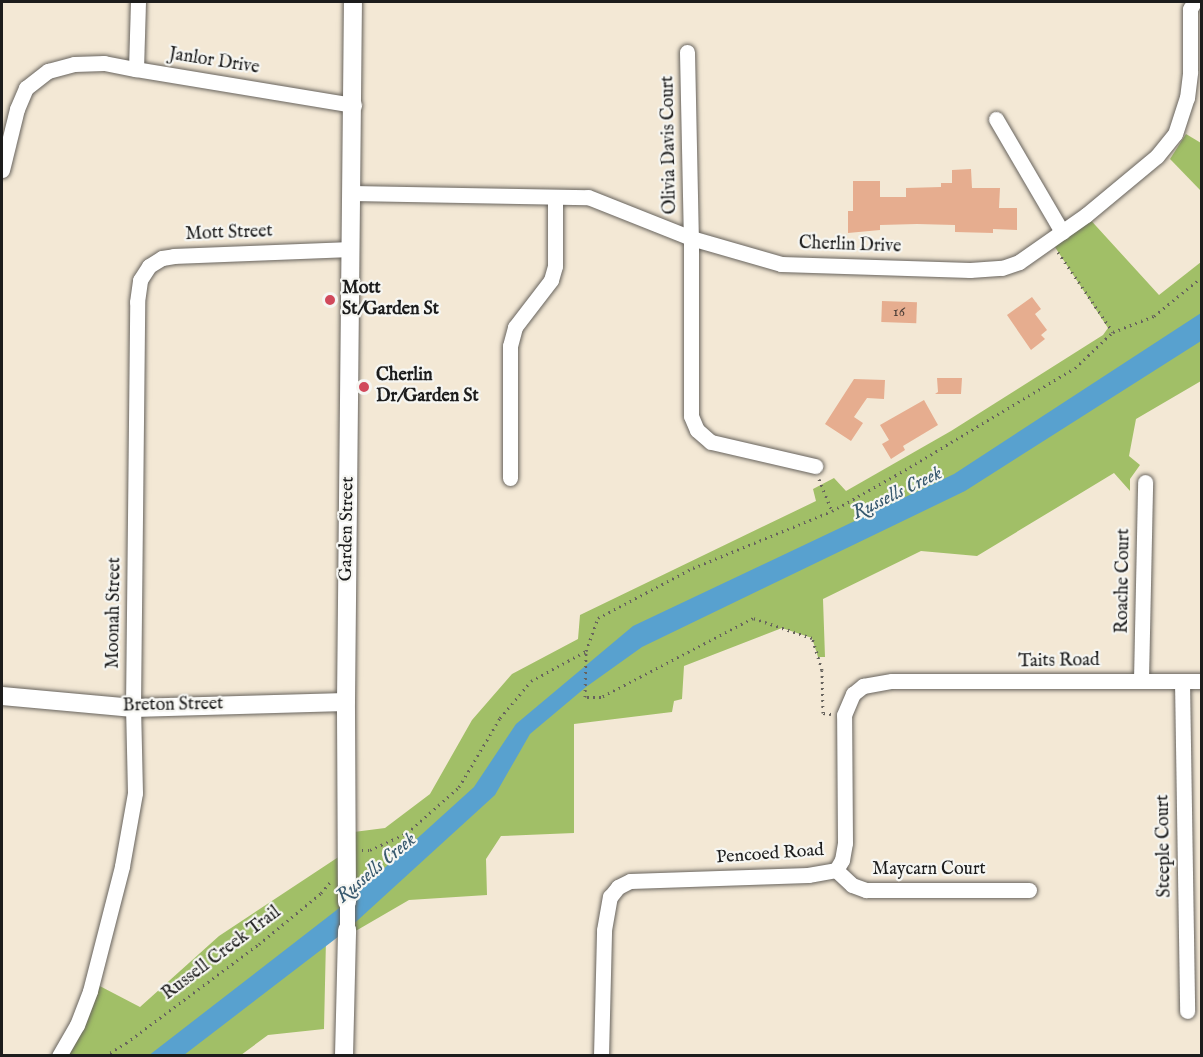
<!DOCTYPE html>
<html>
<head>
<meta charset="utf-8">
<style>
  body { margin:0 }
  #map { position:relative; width:1203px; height:1057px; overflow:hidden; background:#f3e8d5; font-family:"IM FELL English",serif }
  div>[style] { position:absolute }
  .green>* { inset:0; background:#a1bf67 }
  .water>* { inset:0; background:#58a1cf }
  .building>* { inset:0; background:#e6ad8f; transform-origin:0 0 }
  .path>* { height:3px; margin-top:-1.5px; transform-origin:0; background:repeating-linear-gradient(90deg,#67635d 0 1.5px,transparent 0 6px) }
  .roads { filter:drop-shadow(0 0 2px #67635d) drop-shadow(0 0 2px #67635d) }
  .minor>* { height:15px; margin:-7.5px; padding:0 7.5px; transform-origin:7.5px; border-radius:7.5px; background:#fff }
  .tertiary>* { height:18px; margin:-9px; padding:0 9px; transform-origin:9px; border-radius:9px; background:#fff }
  .dots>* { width:16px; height:16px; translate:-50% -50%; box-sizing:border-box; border:3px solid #f6f6f2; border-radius:50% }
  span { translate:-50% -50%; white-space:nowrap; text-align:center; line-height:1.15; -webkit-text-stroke:4.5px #f6f6f2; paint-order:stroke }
  .number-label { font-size:15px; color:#4e4039 }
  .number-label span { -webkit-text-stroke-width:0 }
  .street-label { font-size:18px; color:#1c1c1c }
  .poi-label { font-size:18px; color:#1c1c1c; font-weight:700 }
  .left { translate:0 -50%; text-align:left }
  .water-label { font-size:20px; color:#37586d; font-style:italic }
  .frame { position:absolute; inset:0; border:3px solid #1c1c1c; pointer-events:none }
</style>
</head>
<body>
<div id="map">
  <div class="green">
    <div style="clip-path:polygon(1186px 134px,1201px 143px,1201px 191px,1170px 159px)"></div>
    <div style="clip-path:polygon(1086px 215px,1159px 295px,1201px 262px,1201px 381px,1136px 419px,1129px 456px,1140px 465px,1130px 479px,1130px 491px,1114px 473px,977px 556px,921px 551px,823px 599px,825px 657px,818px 657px,812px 638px,782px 628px,684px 666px,682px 699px,674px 701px,672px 712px,574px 724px,574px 833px,501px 836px,486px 859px,487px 895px,409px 900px,347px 936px,347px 918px,326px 939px,324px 1029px,268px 1035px,241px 1055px,59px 1056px,92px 982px,140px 1007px,219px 936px,346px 852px,346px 833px,385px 828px,430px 794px,472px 720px,512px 674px,578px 639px,580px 615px,816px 501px,813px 489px,834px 478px,846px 491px,951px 431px,1103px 335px,1108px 328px,1051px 241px)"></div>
  </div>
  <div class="water">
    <div style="clip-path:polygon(1201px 313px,1201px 341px,965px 491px,642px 647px,586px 687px,530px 734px,495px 795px,347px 930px,184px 1055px,148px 1056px,347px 902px,474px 787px,516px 724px,633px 626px,954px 474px)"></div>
  </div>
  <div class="building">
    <div style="clip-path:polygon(971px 169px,972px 188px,1000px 188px,999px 208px,1017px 208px,1017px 230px,993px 229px,993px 233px,955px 232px,955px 225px,917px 224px,880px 225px,880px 230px,848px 233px,848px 211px,853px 211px,853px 181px,880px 181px,880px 197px,906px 197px,906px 188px,941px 187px,941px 183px,952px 183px,952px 170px)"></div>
    <div style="clip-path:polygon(1032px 297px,1041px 309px,1035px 314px,1047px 330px,1041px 335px,1045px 339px,1031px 350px,1007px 315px)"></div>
    <div style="left:882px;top:301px;width:35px;height:21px;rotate:2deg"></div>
    <div style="clip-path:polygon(937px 378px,962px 378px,961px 394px,935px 394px,938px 392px)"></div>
    <div style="clip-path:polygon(854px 379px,885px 380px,884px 399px,867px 398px,854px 417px,863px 423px,851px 441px,825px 424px)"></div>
    <div style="clip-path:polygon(924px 400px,938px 425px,903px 446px,905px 450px,891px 459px,882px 444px,889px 440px,880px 425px)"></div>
  </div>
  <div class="path">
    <div style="left:1058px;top:252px;width:97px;rotate:55.5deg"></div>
    <div style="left:819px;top:479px;width:35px;rotate:68deg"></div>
    <div style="left:831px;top:714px;width:8px;rotate:-173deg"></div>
    <div style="left:823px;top:713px;width:43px;rotate:-91.3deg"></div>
    <div style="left:822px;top:670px;width:34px;rotate:-107deg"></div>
    <div style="left:812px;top:638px;width:62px;rotate:-161.3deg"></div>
    <div style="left:753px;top:618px;width:171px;rotate:152.5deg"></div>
    <div style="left:601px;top:697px;width:16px;rotate:180deg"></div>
    <div style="left:585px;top:697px;width:46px;rotate:-88.8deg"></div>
    <div style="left:586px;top:651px;width:35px;rotate:-70deg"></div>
    <div style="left:598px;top:618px;width:107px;rotate:-27.8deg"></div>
    <div style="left:693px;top:568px;width:150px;rotate:-22.3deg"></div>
    <div style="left:832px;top:511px;width:90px;rotate:-29.4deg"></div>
    <div style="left:910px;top:467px;width:192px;rotate:-31deg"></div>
    <div style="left:1075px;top:368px;width:52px;rotate:-43.5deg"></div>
    <div style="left:1113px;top:332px;width:44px;rotate:-21.3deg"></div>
    <div style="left:1154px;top:316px;width:62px;rotate:-39.1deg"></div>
    <div style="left:362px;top:850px;width:8px"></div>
    <div style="left:370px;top:850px;width:41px;rotate:-24.7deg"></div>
    <div style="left:407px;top:833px;width:69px;rotate:-41.5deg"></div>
    <div style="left:459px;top:787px;width:80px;rotate:-59.3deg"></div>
    <div style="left:500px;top:718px;width:48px;rotate:-50deg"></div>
    <div style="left:531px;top:681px;width:63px;rotate:-28.6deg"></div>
    <div style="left:105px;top:1056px;width:25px;rotate:-32deg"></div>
    <div style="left:126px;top:1043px;width:166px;rotate:-36.7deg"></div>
    <div style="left:259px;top:944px;width:80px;rotate:-39.4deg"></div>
    <div style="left:321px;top:893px;width:16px;rotate:-50deg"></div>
  </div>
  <div class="roads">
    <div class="minor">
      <div style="left:138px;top:2px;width:67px;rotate:91.7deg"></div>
      <div style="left:136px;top:69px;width:221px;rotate:9.4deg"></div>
      <div style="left:687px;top:52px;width:186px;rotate:88.8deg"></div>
      <div style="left:691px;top:238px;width:178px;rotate:90deg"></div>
      <div style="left:691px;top:416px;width:15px;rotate:67deg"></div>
      <div style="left:697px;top:430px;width:18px;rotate:41deg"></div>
      <div style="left:711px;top:442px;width:107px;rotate:13deg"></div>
      <div style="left:996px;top:119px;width:131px;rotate:59.7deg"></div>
      <div style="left:2px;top:170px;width:63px;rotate:-76.2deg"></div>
      <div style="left:17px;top:109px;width:23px;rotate:-67deg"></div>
      <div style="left:26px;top:88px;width:28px;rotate:-38deg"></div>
      <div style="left:48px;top:71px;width:27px;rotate:-15deg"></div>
      <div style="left:74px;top:64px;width:30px;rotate:-2deg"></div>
      <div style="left:104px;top:63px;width:33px;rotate:11deg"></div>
      <div style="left:351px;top:193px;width:237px;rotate:1deg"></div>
      <div style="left:588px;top:197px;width:111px;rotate:21.7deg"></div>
      <div style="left:691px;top:238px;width:94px;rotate:16.1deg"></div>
      <div style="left:781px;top:264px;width:189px;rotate:1.8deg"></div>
      <div style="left:970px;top:270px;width:32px;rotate:-4deg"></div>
      <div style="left:1002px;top:268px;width:18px;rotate:-19deg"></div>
      <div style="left:1019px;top:262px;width:82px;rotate:-35deg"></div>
      <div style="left:1086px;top:215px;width:92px;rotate:-39.7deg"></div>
      <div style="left:1157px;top:156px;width:28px;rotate:-51deg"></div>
      <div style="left:1175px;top:134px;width:38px;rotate:-72deg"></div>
      <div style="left:1187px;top:98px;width:26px;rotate:-83deg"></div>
      <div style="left:1190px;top:72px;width:63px;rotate:-90deg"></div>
      <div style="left:1190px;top:9px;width:8px;rotate:-60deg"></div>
      <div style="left:510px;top:478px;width:132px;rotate:-90deg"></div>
      <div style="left:510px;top:346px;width:20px;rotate:-75deg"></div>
      <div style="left:515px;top:327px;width:59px;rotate:-52.5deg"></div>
      <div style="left:551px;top:280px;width:15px;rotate:-74deg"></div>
      <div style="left:555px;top:266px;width:69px;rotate:-90deg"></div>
      <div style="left:1141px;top:680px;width:198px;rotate:-88.8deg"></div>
      <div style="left:1182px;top:681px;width:330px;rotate:89.1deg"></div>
      <div style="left:836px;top:870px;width:22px;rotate:43deg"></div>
      <div style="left:852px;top:885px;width:15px;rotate:20deg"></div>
      <div style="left:866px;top:890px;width:163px"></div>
      <div style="left:347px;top:902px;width:28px;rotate:90deg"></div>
      <div style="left:59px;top:1056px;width:36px;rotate:-60deg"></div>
      <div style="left:77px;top:1025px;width:36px;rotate:-69deg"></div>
      <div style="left:90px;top:991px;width:129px;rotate:-75.6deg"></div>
      <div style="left:122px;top:866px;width:74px;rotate:-79.9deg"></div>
      <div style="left:135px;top:793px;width:85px;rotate:-91.3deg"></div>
      <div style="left:133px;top:708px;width:406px;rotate:-89.4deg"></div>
      <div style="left:137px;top:302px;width:22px;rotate:-82deg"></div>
      <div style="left:140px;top:280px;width:17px;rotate:-57deg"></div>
      <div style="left:149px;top:266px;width:15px;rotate:-32deg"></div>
      <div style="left:162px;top:258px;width:12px;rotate:-9deg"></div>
      <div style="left:174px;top:256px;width:176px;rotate:-2.3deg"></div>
      <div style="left:601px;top:1056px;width:126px;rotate:-88.6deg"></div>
      <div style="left:604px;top:930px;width:34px;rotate:-80deg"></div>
      <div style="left:610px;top:897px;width:13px;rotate:-51deg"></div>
      <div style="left:618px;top:887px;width:13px;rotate:-27deg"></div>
      <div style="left:630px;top:881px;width:178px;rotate:-1.9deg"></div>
      <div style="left:808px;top:875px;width:28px;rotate:-10deg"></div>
      <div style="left:836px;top:870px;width:12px;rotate:-59deg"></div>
      <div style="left:842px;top:860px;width:17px;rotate:-80deg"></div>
      <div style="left:845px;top:843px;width:128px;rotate:-90.4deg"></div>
      <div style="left:844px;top:715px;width:23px;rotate:-67deg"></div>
      <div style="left:853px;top:694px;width:13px;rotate:-39deg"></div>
      <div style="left:863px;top:686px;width:29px;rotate:-10deg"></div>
      <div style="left:892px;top:681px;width:310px"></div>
    </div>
    <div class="tertiary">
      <div style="left:2px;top:696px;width:132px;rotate:5.2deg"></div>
      <div style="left:133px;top:708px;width:213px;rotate:-1.6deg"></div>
      <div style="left:347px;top:902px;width:200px;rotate:-90.3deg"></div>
      <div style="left:346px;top:702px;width:700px;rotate:-89.43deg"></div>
      <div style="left:344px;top:1056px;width:126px;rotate:-88.6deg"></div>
    </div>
  </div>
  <div class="dots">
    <div style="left:330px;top:300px;background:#d1495b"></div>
    <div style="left:364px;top:387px;background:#d1495b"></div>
  </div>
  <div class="number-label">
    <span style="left:899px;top:312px">16</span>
  </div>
  <div class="street-label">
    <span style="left:214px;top:62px;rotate:9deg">Janlor Drive</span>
    <span style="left:670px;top:145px;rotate:-91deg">Olivia Davis Court</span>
    <span style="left:229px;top:234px;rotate:-2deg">Mott Street</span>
    <span style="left:850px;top:246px;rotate:2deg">Cherlin Drive</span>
    <span style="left:348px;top:529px;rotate:-89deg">Garden Street</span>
    <span style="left:1124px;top:581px;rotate:-89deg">Roache Court</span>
    <span style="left:115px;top:613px;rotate:-89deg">Moonah Street</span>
    <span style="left:1059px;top:662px;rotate:-1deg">Taits Road</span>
    <span style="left:173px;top:706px;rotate:-1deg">Breton Street</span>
    <span style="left:1165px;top:846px;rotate:-91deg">Steeple Court</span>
    <span style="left:770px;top:855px;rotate:-4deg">Pencoed Road</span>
    <span style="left:929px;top:870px">Maycarn Court</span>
    <span style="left:222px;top:954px;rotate:-37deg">Russell Creek Trail</span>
  </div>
  <div class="poi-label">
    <span class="left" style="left:342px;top:300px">Mott<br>St/Garden St</span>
    <span class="left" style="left:376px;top:387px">Cherlin<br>Dr/Garden St</span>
  </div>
  <div class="water-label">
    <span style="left:897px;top:493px;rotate:-26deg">Russells Creek</span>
    <span style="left:376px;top:868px;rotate:-40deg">Russells Creek</span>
  </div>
  <div class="frame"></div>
</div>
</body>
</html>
